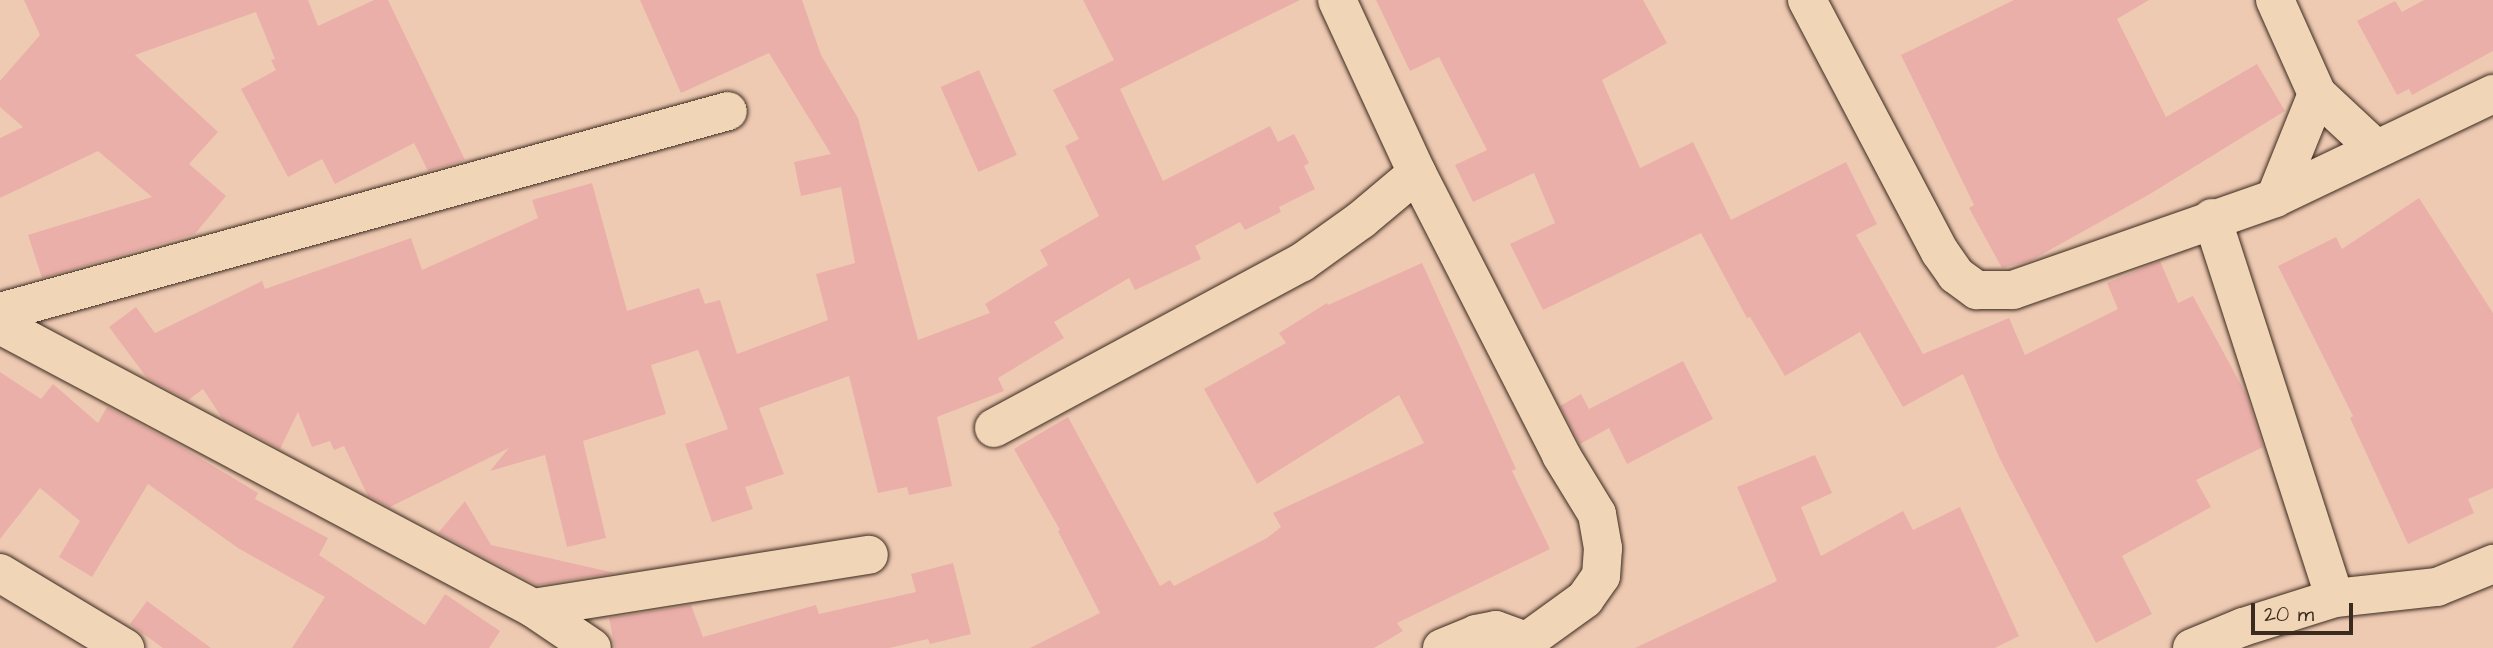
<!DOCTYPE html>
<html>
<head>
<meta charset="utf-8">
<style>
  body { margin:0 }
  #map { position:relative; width:2493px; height:648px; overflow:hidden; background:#efcab3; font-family:"Architects Daughter",sans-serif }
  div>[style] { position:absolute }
  .building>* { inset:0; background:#eaafa9; transform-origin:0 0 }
  .roads { filter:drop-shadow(0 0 2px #3b2a1e) drop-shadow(0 0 2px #3b2a1e) }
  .street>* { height:38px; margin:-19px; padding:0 19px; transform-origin:19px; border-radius:19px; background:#f1d5b7 }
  span { translate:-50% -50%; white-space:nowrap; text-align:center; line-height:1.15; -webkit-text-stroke:5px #f1d5b7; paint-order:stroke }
  .scale { position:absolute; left:2251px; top:603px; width:102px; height:32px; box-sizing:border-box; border:4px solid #3b2a1e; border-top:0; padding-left:9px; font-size:21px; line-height:24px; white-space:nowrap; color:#3b2a1e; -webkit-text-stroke:5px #f1d5b7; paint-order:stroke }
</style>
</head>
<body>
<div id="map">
  <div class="building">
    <div style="clip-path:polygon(24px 0,308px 0,318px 26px,374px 0,388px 0,465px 160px,428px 171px,414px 143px,335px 184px,322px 159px,288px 177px,241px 89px,276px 70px,271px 60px,275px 59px,256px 12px,135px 55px,218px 132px,189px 164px,226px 196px,195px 234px,42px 278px,28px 235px,152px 197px,98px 151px,0 198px,0 138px,23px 127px,0 107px,0 81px,40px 35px)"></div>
    <div style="clip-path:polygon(640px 0,802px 0,821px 55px,858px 118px,918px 340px,990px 313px,985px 304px,1048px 265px,1040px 250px,1099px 216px,1065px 146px,1079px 139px,1053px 90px,1114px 60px,1083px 0,1300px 0,1120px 89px,1163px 181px,1270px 126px,1278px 142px,1294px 134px,1309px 163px,1304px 166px,1315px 189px,1279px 207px,1281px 212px,1245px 230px,1240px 222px,1195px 246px,1201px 259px,1135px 290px,1129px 278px,1054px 322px,1064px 338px,998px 378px,1004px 391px,937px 417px,952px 486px,909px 495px,907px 487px,878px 493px,849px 376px,759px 408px,784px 474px,745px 487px,753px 509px,712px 522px,685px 444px,728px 429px,698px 350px,651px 365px,666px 414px,583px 441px,606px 538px,567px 547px,545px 455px,490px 471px,509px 448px,390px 507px,368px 496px,344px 446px,334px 450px,330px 441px,312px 447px,298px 412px,280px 449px,222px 418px,203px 389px,188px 400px,147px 378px,109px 327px,136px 307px,155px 333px,262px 281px,265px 289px,411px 238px,422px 270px,538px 218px,532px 200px,592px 183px,627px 311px,699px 288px,705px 304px,720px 300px,737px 354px,828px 320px,816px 274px,855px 263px,841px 187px,801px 196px,794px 162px,831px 154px,769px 53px,681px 93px)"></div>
    <div style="clip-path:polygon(1376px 0,1643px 0,1667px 43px,1602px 80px,1640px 168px,1693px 142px,1731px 220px,1846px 162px,1877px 224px,1856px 235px,1923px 354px,2009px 318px,2025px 355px,2118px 309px,2107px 283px,2160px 261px,2178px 303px,2193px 296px,2246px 394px,2263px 447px,2196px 480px,2211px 507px,2122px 556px,2152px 614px,2096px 643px,2000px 459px,1963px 374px,1903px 407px,1860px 332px,1785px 376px,1750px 317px,1747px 318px,1701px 233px,1543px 310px,1510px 244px,1555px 223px,1534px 173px,1473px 202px,1455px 165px,1487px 150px,1439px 57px,1410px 71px)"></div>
    <div style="clip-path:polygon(2014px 0,2149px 0,2117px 19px,2166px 117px,2257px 64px,2285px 111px,2150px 194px,2030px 261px,2002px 268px,1969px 208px,1974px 205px,1901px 55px)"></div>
    <div style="clip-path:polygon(2424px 0,2493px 0,2493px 51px,2412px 95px,2409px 89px,2397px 95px,2357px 21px,2395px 1px,2402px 12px)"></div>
    <div style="left:979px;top:70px;width:93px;height:42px;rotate:66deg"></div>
    <div style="clip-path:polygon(2419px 198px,2493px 313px,2493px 488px,2468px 499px,2474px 513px,2408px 544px,2350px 418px,2353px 416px,2278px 266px,2336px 237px,2342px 249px)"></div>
    <div style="clip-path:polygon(1422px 263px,1516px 469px,1512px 471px,1550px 549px,1397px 623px,1403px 631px,1374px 648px,1030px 648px,1100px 613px,1058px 531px,1060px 530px,1014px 449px,1068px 417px,1160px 586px,1170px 580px,1174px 586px,1267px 538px,1281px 527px,1273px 513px,1424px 443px,1399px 395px,1257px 484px,1204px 389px,1286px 343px,1279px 333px,1327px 303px,1328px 305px)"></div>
    <div style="clip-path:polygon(1683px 361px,1713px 419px,1627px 464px,1609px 428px,1580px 444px,1560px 406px,1581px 394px,1589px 409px)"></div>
    <div style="clip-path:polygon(0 372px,41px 399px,53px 384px,98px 423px,107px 407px,175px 443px,258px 493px,255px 499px,328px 538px,319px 555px,425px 625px,445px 594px,500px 631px,489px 648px,292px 648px,325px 597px,238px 548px,148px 484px,92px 577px,59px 557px,80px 521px,40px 488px,0 539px)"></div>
    <div style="clip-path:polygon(1815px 455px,1832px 493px,1801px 507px,1821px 556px,1903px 511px,1913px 530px,1960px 507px,2019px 636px,1995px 648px,1635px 648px,1777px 581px,1737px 487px)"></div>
    <div style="clip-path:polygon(465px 501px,491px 545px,615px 573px,537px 585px,438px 533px)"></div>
    <div style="clip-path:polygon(953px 563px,971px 634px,930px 644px,928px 639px,889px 648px,615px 648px,609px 618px,691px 605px,703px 637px,816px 605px,819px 614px,916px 592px,911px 574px)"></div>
    <div style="clip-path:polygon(147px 601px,211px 648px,163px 648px,130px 624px)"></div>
  </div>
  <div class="roads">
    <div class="street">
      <div style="left:1337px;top:0;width:191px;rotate:65.2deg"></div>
      <div style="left:1417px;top:173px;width:317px;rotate:62.9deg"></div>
      <div style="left:1561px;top:455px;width:69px;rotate:58.6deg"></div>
      <div style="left:1597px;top:514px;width:35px;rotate:80deg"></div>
      <div style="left:1603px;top:548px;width:28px;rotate:94deg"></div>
      <div style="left:1601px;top:576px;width:28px;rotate:125deg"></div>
      <div style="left:1585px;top:599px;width:72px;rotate:144.1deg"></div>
      <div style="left:1527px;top:641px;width:7px;rotate:74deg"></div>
      <div style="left:1807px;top:0;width:285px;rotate:62.2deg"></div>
      <div style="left:1940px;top:252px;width:28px;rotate:55deg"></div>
      <div style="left:1956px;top:275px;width:26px;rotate:36deg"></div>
      <div style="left:1977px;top:290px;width:36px"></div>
      <div style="left:2013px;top:290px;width:278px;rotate:-19.3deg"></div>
      <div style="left:2275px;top:198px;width:242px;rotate:-25.5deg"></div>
      <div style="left:2275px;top:0;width:103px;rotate:65.9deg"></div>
      <div style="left:2317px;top:94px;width:81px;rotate:43deg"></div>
      <div style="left:2275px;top:198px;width:112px;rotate:-68deg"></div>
      <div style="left:2212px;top:218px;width:399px;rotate:72.1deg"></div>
      <div style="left:0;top:312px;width:755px;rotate:-15.43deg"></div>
      <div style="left:0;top:325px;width:603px;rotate:27.97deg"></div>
      <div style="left:533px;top:608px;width:71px;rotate:34.1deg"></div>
      <div style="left:994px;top:428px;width:349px;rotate:-28.3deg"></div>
      <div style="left:1301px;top:263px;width:74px;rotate:-35.6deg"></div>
      <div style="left:1361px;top:220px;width:73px;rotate:-40deg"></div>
      <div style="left:0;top:573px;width:146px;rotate:31deg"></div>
      <div style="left:533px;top:608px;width:340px;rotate:-9deg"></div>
      <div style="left:1442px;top:648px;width:37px;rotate:-22deg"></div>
      <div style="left:1476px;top:634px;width:20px;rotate:-11deg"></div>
      <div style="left:1496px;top:630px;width:33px;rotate:20deg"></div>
      <div style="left:2192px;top:648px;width:55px;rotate:-22.4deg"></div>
      <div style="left:2243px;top:627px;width:96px;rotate:-17.5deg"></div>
      <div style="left:2335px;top:598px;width:103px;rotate:-6.2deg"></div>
      <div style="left:2437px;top:587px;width:61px;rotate:-22.3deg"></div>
    </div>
  </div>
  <div class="scale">20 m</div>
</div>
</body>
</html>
